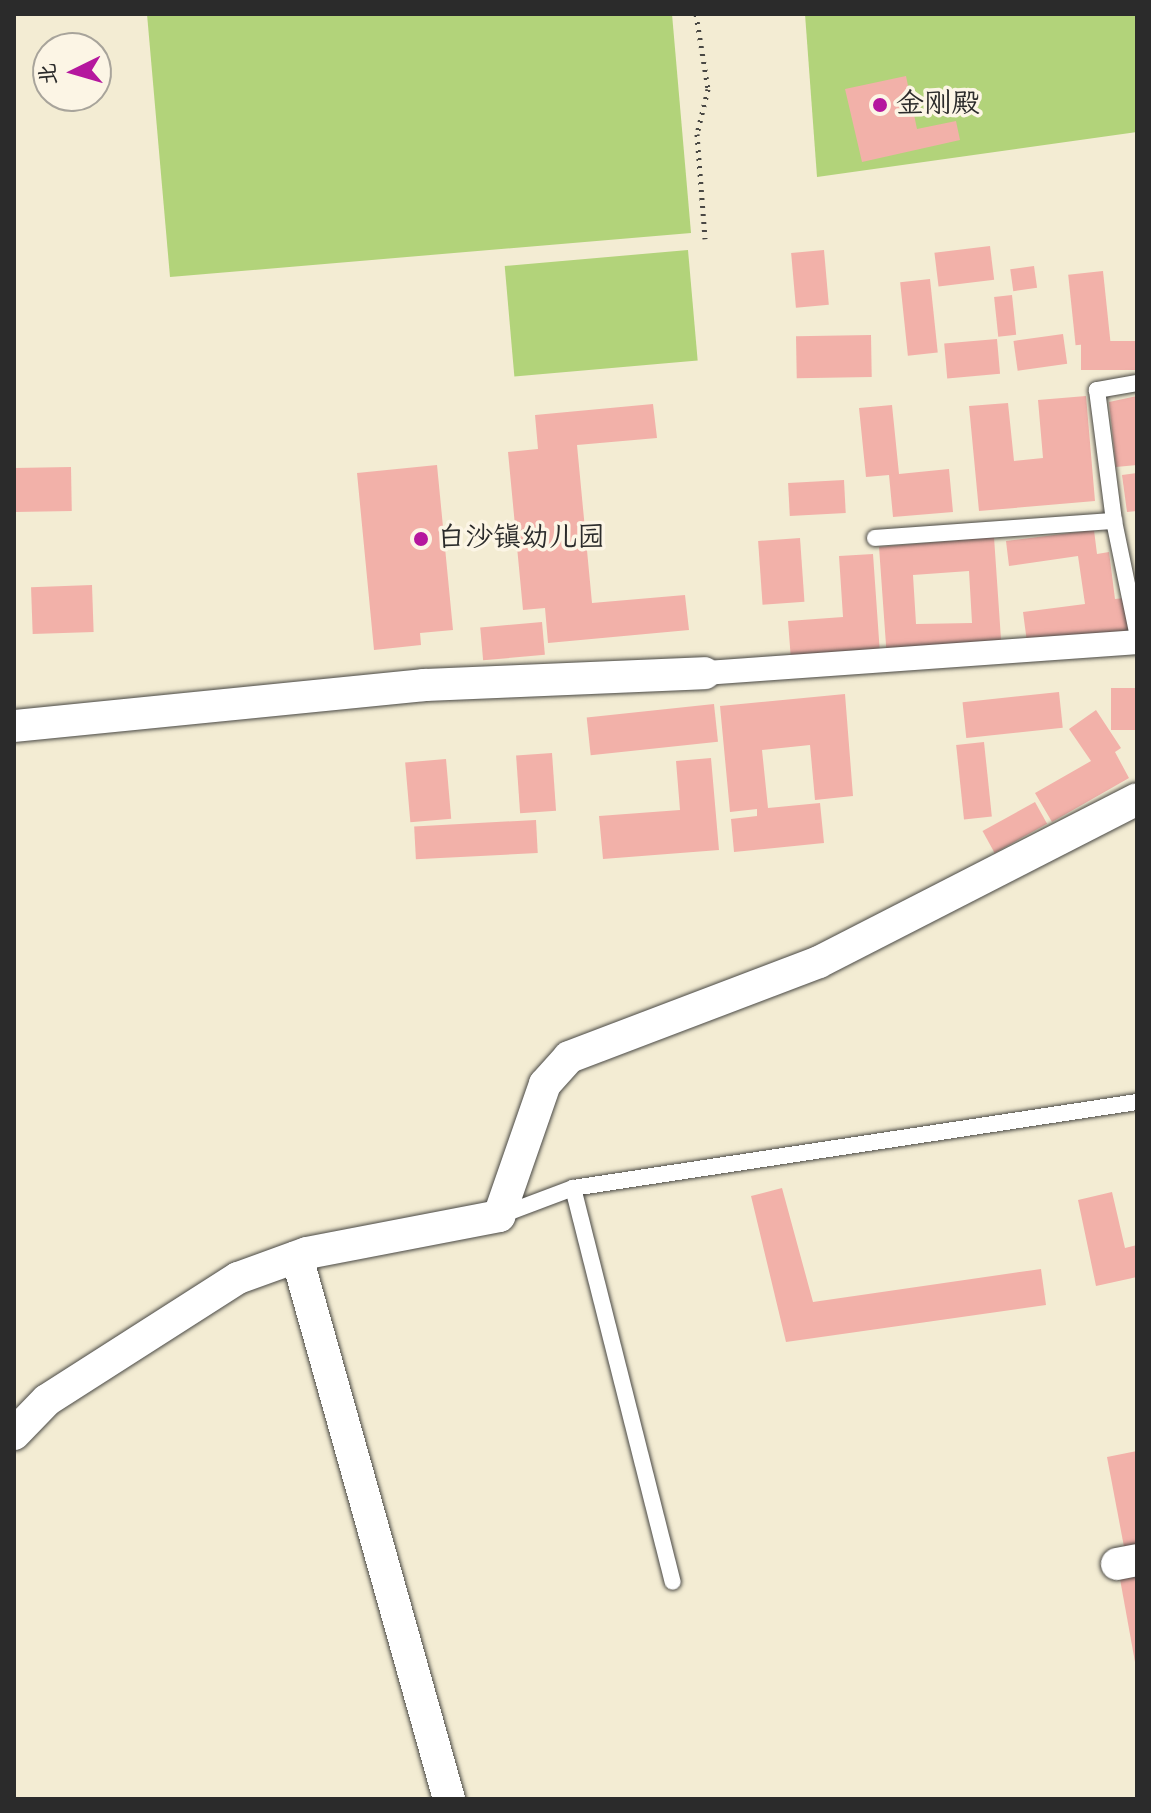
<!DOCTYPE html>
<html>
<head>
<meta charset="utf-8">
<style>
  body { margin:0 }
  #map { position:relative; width:1151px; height:1813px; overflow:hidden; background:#f3ecd3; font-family:Kalam,"LXGW WenKai TC",sans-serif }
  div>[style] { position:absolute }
  .green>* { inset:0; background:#b2d37a; transform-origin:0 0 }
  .building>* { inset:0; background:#f2b1a9; transform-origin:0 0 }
  .path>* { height:5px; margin-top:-2.5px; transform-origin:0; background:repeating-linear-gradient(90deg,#494844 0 2px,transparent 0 8px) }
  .roads { filter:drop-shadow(0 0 2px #494844) drop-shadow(0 0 2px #494844) }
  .service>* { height:16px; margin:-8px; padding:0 8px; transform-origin:8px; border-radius:8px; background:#fff }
  .pedestrian>* { height:24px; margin:-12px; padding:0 12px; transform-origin:12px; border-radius:12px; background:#fff }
  .minor>* { height:32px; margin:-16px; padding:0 16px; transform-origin:16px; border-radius:16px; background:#fff }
  .dots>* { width:22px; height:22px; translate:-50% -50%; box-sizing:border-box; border:4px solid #fcf5e5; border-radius:50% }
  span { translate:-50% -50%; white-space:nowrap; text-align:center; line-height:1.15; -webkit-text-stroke:7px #fcf5e5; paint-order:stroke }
  .poi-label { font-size:28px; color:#2b2b2b }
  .left { translate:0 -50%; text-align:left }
  .frame { position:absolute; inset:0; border:16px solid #2b2b2b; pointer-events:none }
  .north { position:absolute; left:32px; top:32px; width:80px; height:80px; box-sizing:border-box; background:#fcf5e5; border:2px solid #a8a49b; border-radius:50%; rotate:265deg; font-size:22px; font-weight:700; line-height:32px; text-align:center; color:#2b2b2b }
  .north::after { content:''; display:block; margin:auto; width:28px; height:36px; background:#b5179e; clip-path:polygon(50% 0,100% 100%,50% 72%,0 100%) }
</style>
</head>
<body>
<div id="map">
  <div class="green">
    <div style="clip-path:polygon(147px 14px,672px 14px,691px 233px,170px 277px)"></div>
    <div style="clip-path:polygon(805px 14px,1137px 14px,1137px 132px,817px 177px)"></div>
    <div style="left:688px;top:250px;width:111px;height:184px;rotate:85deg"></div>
  </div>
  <div class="building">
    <div style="clip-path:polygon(906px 76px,917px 129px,956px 121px,960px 140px,862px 162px,845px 89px)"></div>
    <div style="left:990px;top:246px;width:34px;height:56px;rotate:83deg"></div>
    <div style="left:824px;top:250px;width:55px;height:33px;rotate:85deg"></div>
    <div style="left:1034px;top:266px;width:22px;height:24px;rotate:82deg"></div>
    <div style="left:1103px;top:271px;width:71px;height:35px;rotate:84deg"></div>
    <div style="left:930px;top:279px;width:74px;height:30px;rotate:84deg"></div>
    <div style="left:1012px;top:295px;width:40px;height:18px;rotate:84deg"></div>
    <div style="left:1063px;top:334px;width:30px;height:50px;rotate:82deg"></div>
    <div style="left:871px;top:335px;width:42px;height:75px;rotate:89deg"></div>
    <div style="left:997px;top:339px;width:35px;height:53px;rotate:85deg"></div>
    <div style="left:1137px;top:341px;width:29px;height:56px;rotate:90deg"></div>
    <div style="clip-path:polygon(1086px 396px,1095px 501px,979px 511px,969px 406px,1008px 403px,1014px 461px,1043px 458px,1038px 400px)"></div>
    <div style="clip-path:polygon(1137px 396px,1137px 465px,1116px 467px,1109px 402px)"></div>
    <div style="clip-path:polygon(653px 404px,657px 438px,577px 445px,592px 603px,685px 595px,689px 630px,548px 643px,545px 608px,523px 610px,508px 452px,538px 449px,535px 415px)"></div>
    <div style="clip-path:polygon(892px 405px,899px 474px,949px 469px,953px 512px,893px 517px,889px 475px,866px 477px,859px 408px)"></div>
    <div style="clip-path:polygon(437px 465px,453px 630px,420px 633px,421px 645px,374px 650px,357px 473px)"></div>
    <div style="left:71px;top:467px;width:44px;height:57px;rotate:89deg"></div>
    <div style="clip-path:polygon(1137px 473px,1137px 511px,1127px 512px,1122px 475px)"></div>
    <div style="left:844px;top:480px;width:33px;height:56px;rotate:87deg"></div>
    <div style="clip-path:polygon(1094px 530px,1097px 554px,1109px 552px,1115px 599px,1124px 598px,1129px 636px,1028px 650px,1023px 612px,1085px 604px,1078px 556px,1009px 566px,1006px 541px)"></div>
    <div style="clip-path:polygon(evenodd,994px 537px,1002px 654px,887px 659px,879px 547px,994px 537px,969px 571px,972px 623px,916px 624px,913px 575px,969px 571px)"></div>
    <div style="left:800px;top:538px;width:64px;height:42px;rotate:86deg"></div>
    <div style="clip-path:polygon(873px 554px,880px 654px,791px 660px,788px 621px,843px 617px,839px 556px)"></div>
    <div style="left:92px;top:585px;width:47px;height:61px;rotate:88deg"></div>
    <div style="left:542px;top:622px;width:33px;height:62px;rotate:85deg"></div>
    <div style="left:1137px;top:688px;width:42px;height:26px;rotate:90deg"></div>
    <div style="left:1059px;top:692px;width:36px;height:97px;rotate:84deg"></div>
    <div style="clip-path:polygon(845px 694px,853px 796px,815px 800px,810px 745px,762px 750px,768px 808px,820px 803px,824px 843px,734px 852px,731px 819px,757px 816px,757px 809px,730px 812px,720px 706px)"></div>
    <div style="left:714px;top:704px;width:38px;height:128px;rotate:84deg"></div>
    <div style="clip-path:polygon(1096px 710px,1121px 748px,1115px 752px,1129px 778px,1052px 822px,1035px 793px,1091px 761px,1069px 729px)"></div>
    <div style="left:984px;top:742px;width:75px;height:28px;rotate:84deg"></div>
    <div style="left:552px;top:753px;width:58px;height:36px;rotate:86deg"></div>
    <div style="clip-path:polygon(711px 758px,719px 850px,603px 859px,599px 816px,680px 810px,676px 761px)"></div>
    <div style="left:446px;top:759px;width:60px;height:41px;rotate:85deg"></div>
    <div style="left:1035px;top:802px;width:25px;height:60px;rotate:61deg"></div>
    <div style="left:536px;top:820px;width:33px;height:122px;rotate:87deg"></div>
    <div style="clip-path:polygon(782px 1188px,813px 1302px,1041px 1269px,1046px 1305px,786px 1342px,751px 1196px)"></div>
    <div style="clip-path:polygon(1112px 1192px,1125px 1248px,1137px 1245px,1137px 1277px,1096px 1286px,1078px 1200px)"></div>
    <div style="clip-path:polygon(1137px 1451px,1137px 1550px,1125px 1552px,1107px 1457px)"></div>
    <div style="clip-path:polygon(1137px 1576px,1137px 1662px,1135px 1662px,1120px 1579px)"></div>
  </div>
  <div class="path">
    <div style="left:696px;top:14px;width:76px;rotate:80.9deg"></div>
    <div style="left:708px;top:89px;width:46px;rotate:103.7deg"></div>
    <div style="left:697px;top:134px;width:105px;rotate:85.6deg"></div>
  </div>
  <div class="roads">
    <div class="service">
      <div style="left:1137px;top:383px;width:41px;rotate:170.1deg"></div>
      <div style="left:1097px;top:390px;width:132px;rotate:82.6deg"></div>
      <div style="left:1114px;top:521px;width:113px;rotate:78.3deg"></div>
      <div style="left:875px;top:538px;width:240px;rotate:-4.1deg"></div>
      <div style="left:573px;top:1188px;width:406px;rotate:75.8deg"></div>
      <div style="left:499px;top:1216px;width:79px;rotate:-20.7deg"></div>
      <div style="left:573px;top:1188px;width:571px;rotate:-8.67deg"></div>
    </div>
    <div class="pedestrian">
      <div style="left:705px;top:673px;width:433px;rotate:-4.1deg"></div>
    </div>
    <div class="minor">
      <div style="left:14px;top:726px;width:412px;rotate:-5.7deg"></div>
      <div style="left:424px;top:685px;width:281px;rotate:-2.4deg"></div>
      <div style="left:297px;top:1257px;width:563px;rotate:74.33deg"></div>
      <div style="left:14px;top:1434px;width:47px;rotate:-45.9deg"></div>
      <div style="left:47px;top:1400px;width:227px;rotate:-32.6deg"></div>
      <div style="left:238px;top:1278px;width:73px;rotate:-19.9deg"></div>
      <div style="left:307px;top:1253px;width:196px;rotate:-10.9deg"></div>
      <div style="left:499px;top:1216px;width:140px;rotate:-70.8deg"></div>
      <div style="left:545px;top:1084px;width:36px;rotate:-48deg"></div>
      <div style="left:569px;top:1057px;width:267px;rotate:-20.8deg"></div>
      <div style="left:819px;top:962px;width:357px;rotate:-27.1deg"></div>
      <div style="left:1117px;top:1564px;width:20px;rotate:-11deg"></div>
    </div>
  </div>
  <div class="dots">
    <div style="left:880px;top:105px;background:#b5179e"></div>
    <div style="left:421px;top:539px;background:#b5179e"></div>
  </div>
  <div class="poi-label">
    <span class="left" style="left:896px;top:105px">金刚殿</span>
    <span class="left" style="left:437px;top:539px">白沙镇幼儿园</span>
  </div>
  <div class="frame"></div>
  <div class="north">北</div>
</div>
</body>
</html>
